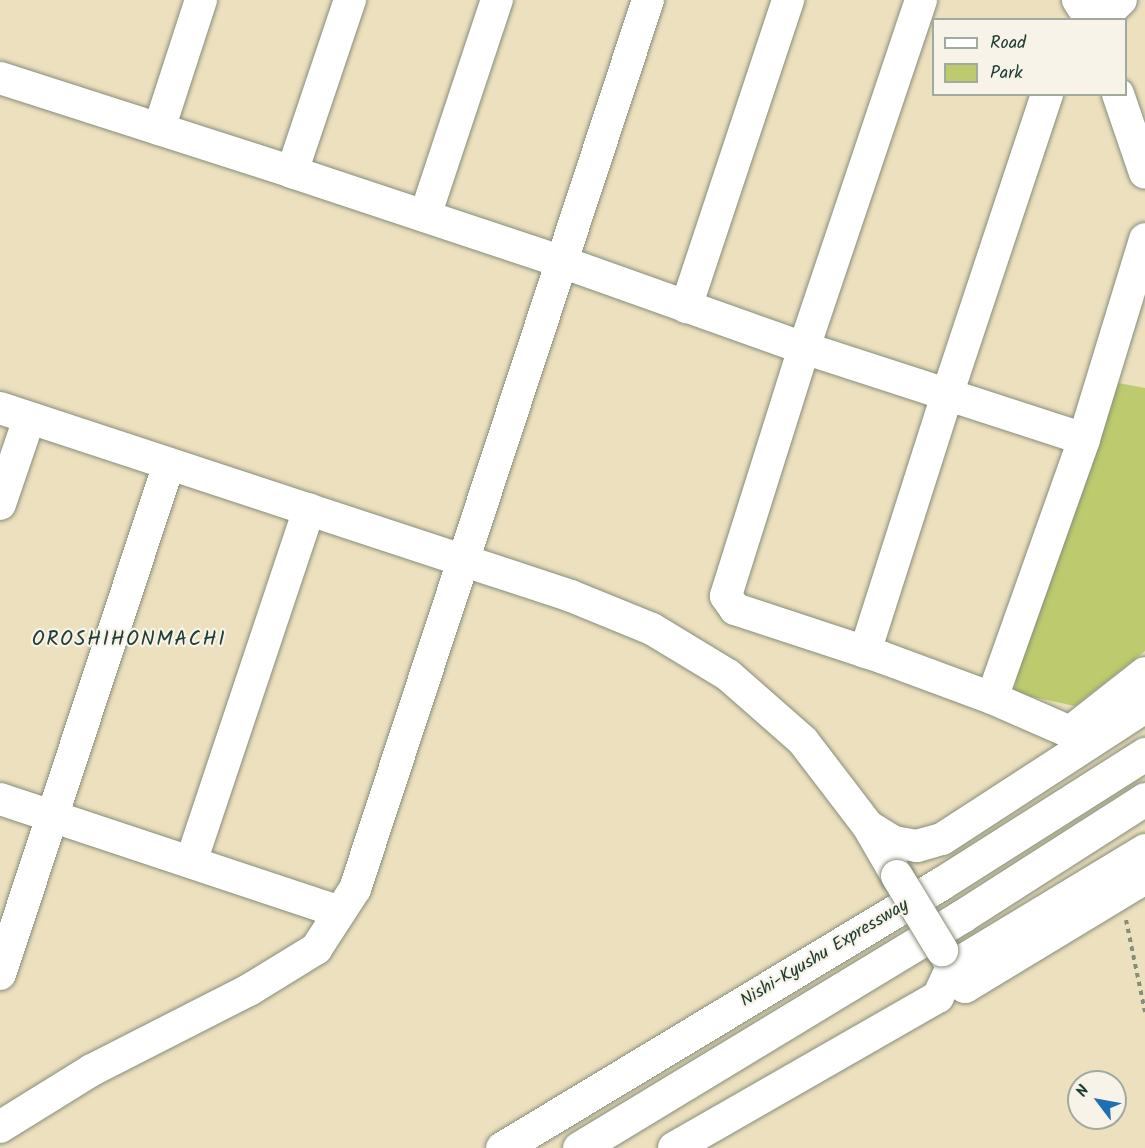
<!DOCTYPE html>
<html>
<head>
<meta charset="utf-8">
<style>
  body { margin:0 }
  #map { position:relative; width:1145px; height:1148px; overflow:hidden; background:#ede0bf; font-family:Kalam,sans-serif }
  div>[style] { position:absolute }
  .green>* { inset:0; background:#bdcb6e }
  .path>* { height:4px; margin-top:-2px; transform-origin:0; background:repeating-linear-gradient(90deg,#868e7a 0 4.5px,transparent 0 9px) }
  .roads { filter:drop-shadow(0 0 2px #868e7a) drop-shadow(0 0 2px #868e7a) }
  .minor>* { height:32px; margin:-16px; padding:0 16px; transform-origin:16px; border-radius:16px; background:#fff }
  .highway>* { height:33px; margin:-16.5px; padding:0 16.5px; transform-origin:16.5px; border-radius:16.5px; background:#fff }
  .bridges { filter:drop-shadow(0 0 2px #868e7a) drop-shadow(0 0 2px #868e7a) }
  .minor-bridge>* { height:32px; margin:-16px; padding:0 16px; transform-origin:16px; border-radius:16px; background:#fff }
  span { translate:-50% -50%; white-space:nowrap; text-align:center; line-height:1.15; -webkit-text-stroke:4.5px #f7f3e8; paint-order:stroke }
  .street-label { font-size:18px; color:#1f3d34 }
  .quarter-label { font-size:21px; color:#1f3d34; letter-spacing:1.5px }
  .legend { position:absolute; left:932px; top:18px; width:195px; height:78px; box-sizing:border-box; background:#f7f3e8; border:2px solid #a1aaa0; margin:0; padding:8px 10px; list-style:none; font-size:18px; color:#1f3d34 }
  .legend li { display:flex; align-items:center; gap:12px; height:30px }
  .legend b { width:30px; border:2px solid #a1aaa0 }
  .north { position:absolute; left:1067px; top:1070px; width:60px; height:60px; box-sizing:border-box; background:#f7f3e8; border:2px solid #a1aaa0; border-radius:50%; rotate:302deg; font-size:16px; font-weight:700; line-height:24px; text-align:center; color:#1f3d34 }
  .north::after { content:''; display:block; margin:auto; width:21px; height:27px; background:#1f6fb2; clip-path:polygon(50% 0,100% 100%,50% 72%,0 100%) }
</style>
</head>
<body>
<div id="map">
  <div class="green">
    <div style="clip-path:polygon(1113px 382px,1145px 388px,1145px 651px,1075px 706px,1014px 693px,1021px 652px)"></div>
  </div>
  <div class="path">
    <div style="left:1126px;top:920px;width:94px;rotate:78.3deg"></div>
  </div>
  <div class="roads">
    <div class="minor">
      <div style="left:921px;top:0;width:367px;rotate:108.6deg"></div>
      <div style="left:804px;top:348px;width:260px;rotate:107.5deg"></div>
      <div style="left:726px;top:596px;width:16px;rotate:55deg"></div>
      <div style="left:735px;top:609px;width:154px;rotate:18.2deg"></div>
      <div style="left:881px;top:657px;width:118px;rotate:20.3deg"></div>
      <div style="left:992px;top:698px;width:275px;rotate:-70.4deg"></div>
      <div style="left:1084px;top:439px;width:209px;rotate:-73deg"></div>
      <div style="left:1078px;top:0;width:24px;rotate:57deg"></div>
      <div style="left:1100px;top:20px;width:29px;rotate:-44deg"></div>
      <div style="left:0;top:78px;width:307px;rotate:17.8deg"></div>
      <div style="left:292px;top:172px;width:285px;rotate:18.4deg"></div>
      <div style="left:562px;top:262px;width:257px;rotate:19.6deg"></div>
      <div style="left:804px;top:348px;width:294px;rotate:18deg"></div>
      <div style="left:1118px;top:94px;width:83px;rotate:71.1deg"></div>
      <div style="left:159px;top:129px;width:136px;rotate:-72deg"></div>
      <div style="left:292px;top:172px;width:182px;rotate:-71.4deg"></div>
      <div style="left:425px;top:216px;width:228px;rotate:-71.6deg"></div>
      <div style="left:686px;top:307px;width:324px;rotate:-71.6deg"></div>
      <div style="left:0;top:408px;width:601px;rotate:18.22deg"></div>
      <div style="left:571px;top:596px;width:87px;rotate:22.2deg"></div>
      <div style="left:652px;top:629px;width:89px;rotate:31.2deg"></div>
      <div style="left:728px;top:675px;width:100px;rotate:41.3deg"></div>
      <div style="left:803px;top:741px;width:107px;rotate:52.6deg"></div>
      <div style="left:868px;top:826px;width:58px;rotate:59.9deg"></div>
      <div style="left:0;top:504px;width:90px;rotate:-71.2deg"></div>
      <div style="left:865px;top:652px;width:270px;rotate:-72.3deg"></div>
      <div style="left:947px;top:395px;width:317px;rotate:-71.6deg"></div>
      <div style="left:992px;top:698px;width:85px;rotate:23.6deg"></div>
      <div style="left:1070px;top:732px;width:95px;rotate:-38.2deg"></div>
      <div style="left:0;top:799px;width:358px;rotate:18.4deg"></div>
      <div style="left:868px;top:826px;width:31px;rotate:32deg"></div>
      <div style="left:894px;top:842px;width:23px;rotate:10deg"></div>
      <div style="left:917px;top:846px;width:26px;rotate:-16deg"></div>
      <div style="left:942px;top:839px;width:242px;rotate:-33deg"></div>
      <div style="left:191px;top:862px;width:372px;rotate:-71.5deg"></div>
      <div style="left:944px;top:953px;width:40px;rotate:58deg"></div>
      <div style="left:965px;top:987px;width:210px;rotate:-31.2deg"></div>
      <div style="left:0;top:974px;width:537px;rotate:-71.67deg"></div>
      <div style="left:0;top:1127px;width:108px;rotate:-31.8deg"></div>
      <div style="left:92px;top:1070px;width:176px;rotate:-27deg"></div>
      <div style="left:249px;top:990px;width:79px;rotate:-31.5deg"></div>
      <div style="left:316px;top:949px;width:72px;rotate:-57deg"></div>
      <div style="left:355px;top:889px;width:936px;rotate:-71.76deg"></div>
      <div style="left:674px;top:1148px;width:304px;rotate:-29.8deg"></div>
      <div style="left:938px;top:997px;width:33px;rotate:-65deg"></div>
      <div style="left:952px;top:967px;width:226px;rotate:-31.2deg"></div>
    </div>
    <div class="highway">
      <div style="left:502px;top:1148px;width:511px;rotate:-31.08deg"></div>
      <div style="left:940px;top:884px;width:243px;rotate:-32.4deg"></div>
      <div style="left:579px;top:1148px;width:448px;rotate:-31.2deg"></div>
      <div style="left:962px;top:916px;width:217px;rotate:-32.6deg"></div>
    </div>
  </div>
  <div class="bridges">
    <div class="minor-bridge">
      <div style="left:897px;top:876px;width:87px;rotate:58.7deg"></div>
    </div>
  </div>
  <div class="street-label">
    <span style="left:825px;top:954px;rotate:-31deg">Nishi-Kyushu Expressway</span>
  </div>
  <div class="quarter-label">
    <span style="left:129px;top:640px">OROSHIHONMACHI</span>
  </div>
  <ul class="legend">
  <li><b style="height:8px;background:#fff"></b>Road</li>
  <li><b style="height:16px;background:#bdcb6e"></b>Park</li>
  </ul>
  <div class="north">N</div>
</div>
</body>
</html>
